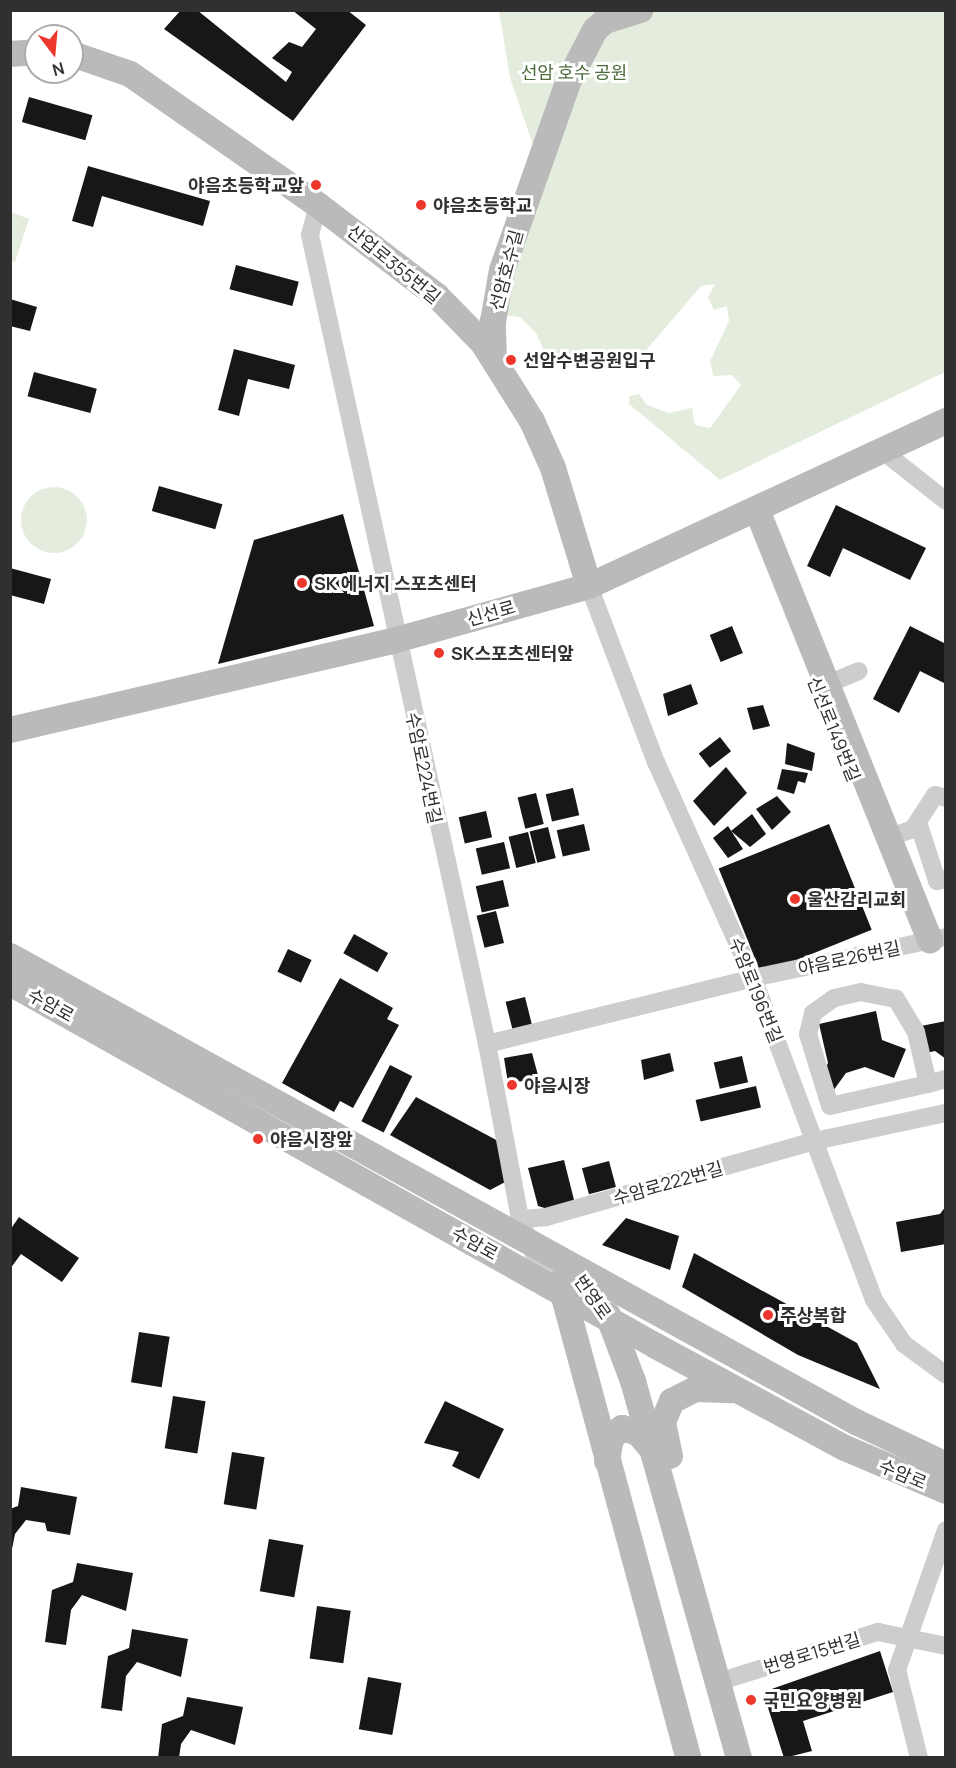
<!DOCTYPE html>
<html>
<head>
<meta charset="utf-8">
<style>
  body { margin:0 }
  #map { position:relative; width:956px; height:1768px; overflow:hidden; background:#fff; font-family:Manrope,"Noto Sans KR",sans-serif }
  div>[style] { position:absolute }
  .green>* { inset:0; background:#e4eddd }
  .round { border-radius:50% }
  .building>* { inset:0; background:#171717; transform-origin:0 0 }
  .street>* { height:18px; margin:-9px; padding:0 9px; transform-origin:9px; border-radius:9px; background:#cdcdcd }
  .secondary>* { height:26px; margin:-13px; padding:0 13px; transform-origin:13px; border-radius:13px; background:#bababa }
  .dots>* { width:16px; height:16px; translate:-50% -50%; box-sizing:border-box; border:3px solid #fff; border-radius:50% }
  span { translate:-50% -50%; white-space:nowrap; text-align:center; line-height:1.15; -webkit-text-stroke:6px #fff; paint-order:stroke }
  .park-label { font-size:18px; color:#4c6e3b }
  .poi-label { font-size:18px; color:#303030; font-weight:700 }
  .right { translate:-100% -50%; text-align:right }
  .left { translate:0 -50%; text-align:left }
  .street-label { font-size:18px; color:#303030 }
  .frame { position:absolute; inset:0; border:12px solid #303030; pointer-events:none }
  .north { position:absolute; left:24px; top:24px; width:60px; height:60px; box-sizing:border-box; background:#fff; border:2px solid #acacac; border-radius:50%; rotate:164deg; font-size:16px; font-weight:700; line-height:24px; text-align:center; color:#303030 }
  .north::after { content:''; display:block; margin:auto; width:21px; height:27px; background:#ed372c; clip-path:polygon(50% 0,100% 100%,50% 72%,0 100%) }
</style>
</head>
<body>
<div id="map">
  <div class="green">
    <div style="clip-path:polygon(499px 11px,945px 11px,945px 372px,720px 480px,629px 404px,629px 396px,639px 394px,647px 405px,669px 413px,692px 408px,695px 425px,710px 428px,741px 385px,732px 375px,713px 376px,710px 361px,729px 321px,727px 306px,714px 310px,708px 297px,715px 284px,701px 286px,636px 362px,551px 365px,536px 333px,520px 317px,496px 314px,541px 168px,510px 78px)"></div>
    <div style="clip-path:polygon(11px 212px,29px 219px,15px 262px,11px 261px)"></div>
    <div class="round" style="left:21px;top:487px;width:66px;height:66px"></div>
  </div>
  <div class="building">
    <div style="clip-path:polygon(181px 10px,197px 10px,286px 82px,292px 72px,272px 58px,289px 42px,302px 47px,316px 29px,292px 10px,347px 10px,366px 25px,293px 121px,164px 29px)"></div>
    <div style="left:29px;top:97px;width:66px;height:26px;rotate:16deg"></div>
    <div style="clip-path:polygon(88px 166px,210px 201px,203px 226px,102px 196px,93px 227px,72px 221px)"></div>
    <div style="left:236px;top:265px;width:65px;height:25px;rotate:15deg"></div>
    <div style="clip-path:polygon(10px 299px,37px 307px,30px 331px,10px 326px)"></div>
    <div style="clip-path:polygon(234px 349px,295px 365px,289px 389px,248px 379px,239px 416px,218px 410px)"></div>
    <div style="left:34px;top:372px;width:65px;height:25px;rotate:15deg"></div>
    <div style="left:159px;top:486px;width:66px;height:26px;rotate:16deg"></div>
    <div style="clip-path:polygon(836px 505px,926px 548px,910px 580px,843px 548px,830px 577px,807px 566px)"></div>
    <div style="clip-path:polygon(343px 514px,374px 626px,218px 664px,254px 540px)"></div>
    <div style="clip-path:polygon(10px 568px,51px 579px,44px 604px,10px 595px)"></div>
    <div style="left:732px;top:626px;width:29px;height:24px;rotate:68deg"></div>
    <div style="clip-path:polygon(910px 626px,946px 644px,946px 684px,920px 671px,899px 713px,873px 699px)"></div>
    <div style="clip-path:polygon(691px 684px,698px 704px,668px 716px,663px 694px)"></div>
    <div style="clip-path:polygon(763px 705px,770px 726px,753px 730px,747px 708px)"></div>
    <div style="left:720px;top:737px;width:18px;height:27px;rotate:52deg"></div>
    <div style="clip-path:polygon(787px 743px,815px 753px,812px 771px,785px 764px)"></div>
    <div style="clip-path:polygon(726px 767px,747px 793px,714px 826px,693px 801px)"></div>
    <div style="clip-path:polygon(782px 769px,808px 773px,805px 783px,798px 781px,794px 794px,777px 789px)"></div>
    <div style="left:573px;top:788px;width:28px;height:28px;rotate:77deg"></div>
    <div style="left:536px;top:793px;width:32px;height:19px;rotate:76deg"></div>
    <div style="clip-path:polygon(777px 796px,791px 812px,772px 830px,756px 809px)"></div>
    <div style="left:486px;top:811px;width:27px;height:28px;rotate:77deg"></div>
    <div style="clip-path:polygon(752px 814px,766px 834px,750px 847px,731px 831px)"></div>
    <div style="left:584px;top:824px;width:27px;height:28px;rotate:77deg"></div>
    <div style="left:829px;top:824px;width:114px;height:119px;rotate:68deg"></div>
    <div style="clip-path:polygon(728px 826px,743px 849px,728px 858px,713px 838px)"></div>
    <div style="left:548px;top:827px;width:32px;height:19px;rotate:76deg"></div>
    <div style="left:528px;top:832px;width:32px;height:20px;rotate:76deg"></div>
    <div style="left:504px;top:842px;width:27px;height:29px;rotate:77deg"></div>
    <div style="left:503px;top:880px;width:27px;height:28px;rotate:77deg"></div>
    <div style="left:496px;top:911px;width:33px;height:20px;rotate:76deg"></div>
    <div style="left:354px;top:934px;width:39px;height:22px;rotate:29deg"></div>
    <div style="left:288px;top:949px;width:26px;height:25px;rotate:25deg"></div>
    <div style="clip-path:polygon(340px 978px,393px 1008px,387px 1019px,399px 1025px,353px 1108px,340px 1101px,334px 1112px,282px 1083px)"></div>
    <div style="left:525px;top:997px;width:33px;height:20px;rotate:76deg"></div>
    <div style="clip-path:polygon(876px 1011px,882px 1040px,906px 1049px,894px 1078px,865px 1067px,846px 1073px,833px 1091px,822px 1076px,828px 1063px,819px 1024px)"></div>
    <div style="clip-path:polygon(946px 1021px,946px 1059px,935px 1051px,922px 1054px,916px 1027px)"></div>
    <div style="clip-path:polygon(532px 1053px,539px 1079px,508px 1083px,504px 1058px)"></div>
    <div style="clip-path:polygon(670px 1053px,674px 1071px,644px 1080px,641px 1060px)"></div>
    <div style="left:742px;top:1056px;width:27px;height:29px;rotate:77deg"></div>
    <div style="left:390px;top:1065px;width:25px;height:63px;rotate:27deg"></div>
    <div style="left:756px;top:1086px;width:22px;height:62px;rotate:77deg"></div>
    <div style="clip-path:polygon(416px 1097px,500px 1142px,509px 1180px,490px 1190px,390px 1135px)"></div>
    <div style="clip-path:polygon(564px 1160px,575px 1204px,551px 1210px,538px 1206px,528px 1168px)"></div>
    <div style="left:609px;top:1161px;width:27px;height:28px;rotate:75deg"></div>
    <div style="clip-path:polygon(946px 1206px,946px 1244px,901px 1252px,896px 1222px,940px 1214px)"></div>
    <div style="clip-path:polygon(19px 1217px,79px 1258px,62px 1282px,21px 1254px,10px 1269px,10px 1230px)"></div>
    <div style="clip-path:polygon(626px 1218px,679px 1236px,670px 1270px,602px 1245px)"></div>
    <div style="clip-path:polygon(694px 1253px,857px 1343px,880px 1389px,798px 1355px,682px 1287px)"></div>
    <div style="left:139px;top:1332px;width:31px;height:51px;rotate:9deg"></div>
    <div style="left:173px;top:1396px;width:33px;height:53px;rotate:9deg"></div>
    <div style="clip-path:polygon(445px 1401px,504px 1429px,479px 1479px,452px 1466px,459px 1452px,424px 1443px)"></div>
    <div style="left:232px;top:1452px;width:33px;height:53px;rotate:9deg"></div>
    <div style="clip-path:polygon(21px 1487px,77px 1497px,70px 1535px,47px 1531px,45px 1523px,26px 1520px,15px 1534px,10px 1559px,10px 1509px,18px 1506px)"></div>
    <div style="left:269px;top:1539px;width:35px;height:53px;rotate:10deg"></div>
    <div style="clip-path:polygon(77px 1563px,133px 1573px,126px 1611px,82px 1595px,71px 1610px,66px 1645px,45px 1642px,52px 1590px,73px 1582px)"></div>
    <div style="left:317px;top:1606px;width:34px;height:53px;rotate:8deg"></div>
    <div style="clip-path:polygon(132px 1629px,188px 1639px,181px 1677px,137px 1662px,126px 1676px,122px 1711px,101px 1708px,108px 1656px,129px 1648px)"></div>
    <div style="clip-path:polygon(880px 1651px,893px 1692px,803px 1721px,812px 1751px,784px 1758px,763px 1692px)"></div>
    <div style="left:368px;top:1677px;width:34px;height:53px;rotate:10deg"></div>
    <div style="clip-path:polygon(187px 1697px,243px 1707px,235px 1745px,191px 1730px,181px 1744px,179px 1758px,158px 1758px,162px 1724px,183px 1716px)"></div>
  </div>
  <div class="street">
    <div style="left:318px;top:205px;width:31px;rotate:105deg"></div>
    <div style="left:310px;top:235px;width:828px;rotate:77.66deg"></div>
    <div style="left:487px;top:1044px;width:178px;rotate:79.3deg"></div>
    <div style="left:520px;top:1219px;width:38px;rotate:68deg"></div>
    <div style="left:534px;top:1254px;width:39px;rotate:55deg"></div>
    <div style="left:884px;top:452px;width:79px;rotate:38.3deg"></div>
    <div style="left:589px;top:586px;width:188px;rotate:69.2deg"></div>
    <div style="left:656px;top:762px;width:237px;rotate:65.8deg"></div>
    <div style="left:753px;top:978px;width:344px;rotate:69.4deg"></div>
    <div style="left:874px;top:1300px;width:53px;rotate:55.7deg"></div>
    <div style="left:904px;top:1344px;width:52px;rotate:36.4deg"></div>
    <div style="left:818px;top:688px;width:44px;rotate:-22.5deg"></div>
    <div style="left:918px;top:822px;width:62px;rotate:72.1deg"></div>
    <div style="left:937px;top:881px;width:9px;rotate:-13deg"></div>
    <div style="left:890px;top:837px;width:24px;rotate:-19deg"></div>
    <div style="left:913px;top:829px;width:40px;rotate:-57.1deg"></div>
    <div style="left:935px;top:795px;width:11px;rotate:15deg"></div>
    <div style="left:487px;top:1044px;width:274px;rotate:-13.9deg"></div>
    <div style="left:753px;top:978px;width:197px;rotate:-12deg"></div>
    <div style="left:928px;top:1084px;width:53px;rotate:-103deg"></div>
    <div style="left:916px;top:1032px;width:39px;rotate:-121deg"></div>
    <div style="left:896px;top:999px;width:36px;rotate:-169deg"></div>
    <div style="left:861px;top:992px;width:28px;rotate:167deg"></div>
    <div style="left:834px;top:998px;width:26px;rotate:144deg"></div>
    <div style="left:813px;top:1013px;width:22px;rotate:103deg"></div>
    <div style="left:808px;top:1034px;width:75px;rotate:73deg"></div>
    <div style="left:830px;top:1106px;width:100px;rotate:-12.7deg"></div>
    <div style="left:928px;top:1084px;width:19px;rotate:-16deg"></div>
    <div style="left:520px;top:1219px;width:26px;rotate:-4deg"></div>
    <div style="left:546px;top:1217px;width:280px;rotate:-15.8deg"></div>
    <div style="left:815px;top:1141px;width:134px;rotate:-12.1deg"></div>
    <div style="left:718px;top:1682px;width:168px;rotate:-17.4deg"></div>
    <div style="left:878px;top:1632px;width:69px;rotate:11.6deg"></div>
    <div style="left:919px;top:1758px;width:91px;rotate:-104deg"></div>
    <div style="left:897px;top:1670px;width:148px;rotate:-70.7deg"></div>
  </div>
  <div class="secondary">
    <div style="left:10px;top:54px;width:26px;rotate:-4deg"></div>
    <div style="left:72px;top:54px;width:61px;rotate:19deg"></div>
    <div style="left:130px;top:74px;width:229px;rotate:34.9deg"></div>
    <div style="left:318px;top:205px;width:150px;rotate:37.4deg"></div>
    <div style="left:437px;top:296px;width:66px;rotate:45.6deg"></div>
    <div style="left:483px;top:343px;width:92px;rotate:57.9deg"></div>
    <div style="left:532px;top:421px;width:51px;rotate:65.9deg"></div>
    <div style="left:553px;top:468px;width:123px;rotate:73deg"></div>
    <div style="left:494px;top:360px;width:38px;rotate:-92deg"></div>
    <div style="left:493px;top:322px;width:53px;rotate:-80.2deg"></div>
    <div style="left:502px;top:270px;width:201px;rotate:-70.6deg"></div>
    <div style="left:569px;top:80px;width:56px;rotate:-62.5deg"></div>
    <div style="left:595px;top:30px;width:13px;rotate:-42deg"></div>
    <div style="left:605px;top:21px;width:37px;rotate:-17deg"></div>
    <div style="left:757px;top:510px;width:464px;rotate:68.1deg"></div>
    <div style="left:10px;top:730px;width:396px;rotate:-13.1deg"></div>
    <div style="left:396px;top:640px;width:200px;rotate:-15.6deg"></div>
    <div style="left:589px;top:586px;width:393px;rotate:-24.8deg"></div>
    <div style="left:10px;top:956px;width:966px;rotate:28.85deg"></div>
    <div style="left:856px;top:1422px;width:100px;rotate:25.5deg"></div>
    <div style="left:10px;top:983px;width:741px;rotate:29.33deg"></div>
    <div style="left:656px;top:1346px;width:215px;rotate:28.4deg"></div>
    <div style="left:845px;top:1448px;width:110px;rotate:23.1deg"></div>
    <div style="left:560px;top:1282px;width:493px;rotate:74.9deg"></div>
    <div style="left:608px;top:1315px;width:71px;rotate:69.3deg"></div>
    <div style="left:633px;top:1381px;width:392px;rotate:74.3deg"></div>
    <div style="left:670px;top:1456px;width:35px;rotate:-102deg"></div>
    <div style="left:663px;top:1422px;width:23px;rotate:-67deg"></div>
    <div style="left:672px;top:1401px;width:27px;rotate:-27deg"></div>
    <div style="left:696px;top:1389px;width:36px;rotate:2deg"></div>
    <div style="left:607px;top:1461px;width:23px;rotate:-80deg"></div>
    <div style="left:611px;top:1438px;width:15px;rotate:-42deg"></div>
    <div style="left:622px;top:1428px;width:17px;rotate:17deg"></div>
    <div style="left:638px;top:1433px;width:21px;rotate:49deg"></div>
  </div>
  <div class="dots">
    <div style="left:316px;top:185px;background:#ed372c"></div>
    <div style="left:421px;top:205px;background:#ed372c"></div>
    <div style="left:511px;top:360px;background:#ed372c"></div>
    <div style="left:302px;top:583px;background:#ed372c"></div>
    <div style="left:439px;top:653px;background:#ed372c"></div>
    <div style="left:795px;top:899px;background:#ed372c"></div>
    <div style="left:512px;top:1085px;background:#ed372c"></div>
    <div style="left:258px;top:1139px;background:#ed372c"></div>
    <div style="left:768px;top:1315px;background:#ed372c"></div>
    <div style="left:751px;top:1700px;background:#ed372c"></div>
  </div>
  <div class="park-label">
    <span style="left:574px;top:72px">선암 호수 공원</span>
  </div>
  <div class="poi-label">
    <span class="right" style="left:304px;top:185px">야음초등학교앞</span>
    <span class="left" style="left:433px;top:205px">야음초등학교</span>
    <span class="left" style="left:523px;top:360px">선암수변공원입구</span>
    <span class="left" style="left:314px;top:583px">SK 에너지 스포츠센터</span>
    <span class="left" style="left:451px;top:653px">SK스포츠센터앞</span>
    <span class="left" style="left:807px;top:899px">울산감리교회</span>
    <span class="left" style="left:524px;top:1085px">야음시장</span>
    <span class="left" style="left:270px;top:1139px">야음시장앞</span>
    <span class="left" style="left:780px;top:1315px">주상복합</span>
    <span class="left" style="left:763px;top:1700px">국민요양병원</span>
  </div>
  <div class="street-label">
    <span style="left:394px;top:264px;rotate:39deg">산업로355번길</span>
    <span style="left:506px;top:270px;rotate:-75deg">선암호수길</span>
    <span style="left:491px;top:613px;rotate:-16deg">신선로</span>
    <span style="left:834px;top:729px;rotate:68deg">신선로149번길</span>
    <span style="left:424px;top:768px;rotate:78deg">수암로224번길</span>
    <span style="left:849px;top:958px;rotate:-12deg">야음로26번길</span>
    <span style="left:756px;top:990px;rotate:68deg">수암로196번길</span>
    <span style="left:51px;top:1005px;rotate:29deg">수암로</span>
    <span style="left:668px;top:1183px;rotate:-16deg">수암로222번길</span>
    <span style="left:475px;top:1243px;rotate:29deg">수암로</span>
    <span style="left:593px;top:1297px;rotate:55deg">번영로</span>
    <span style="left:903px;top:1474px;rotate:23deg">수암로</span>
    <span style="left:812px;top:1653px;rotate:-17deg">번영로15번길</span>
  </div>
  <div class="frame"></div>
  <div class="north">N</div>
</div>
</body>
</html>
